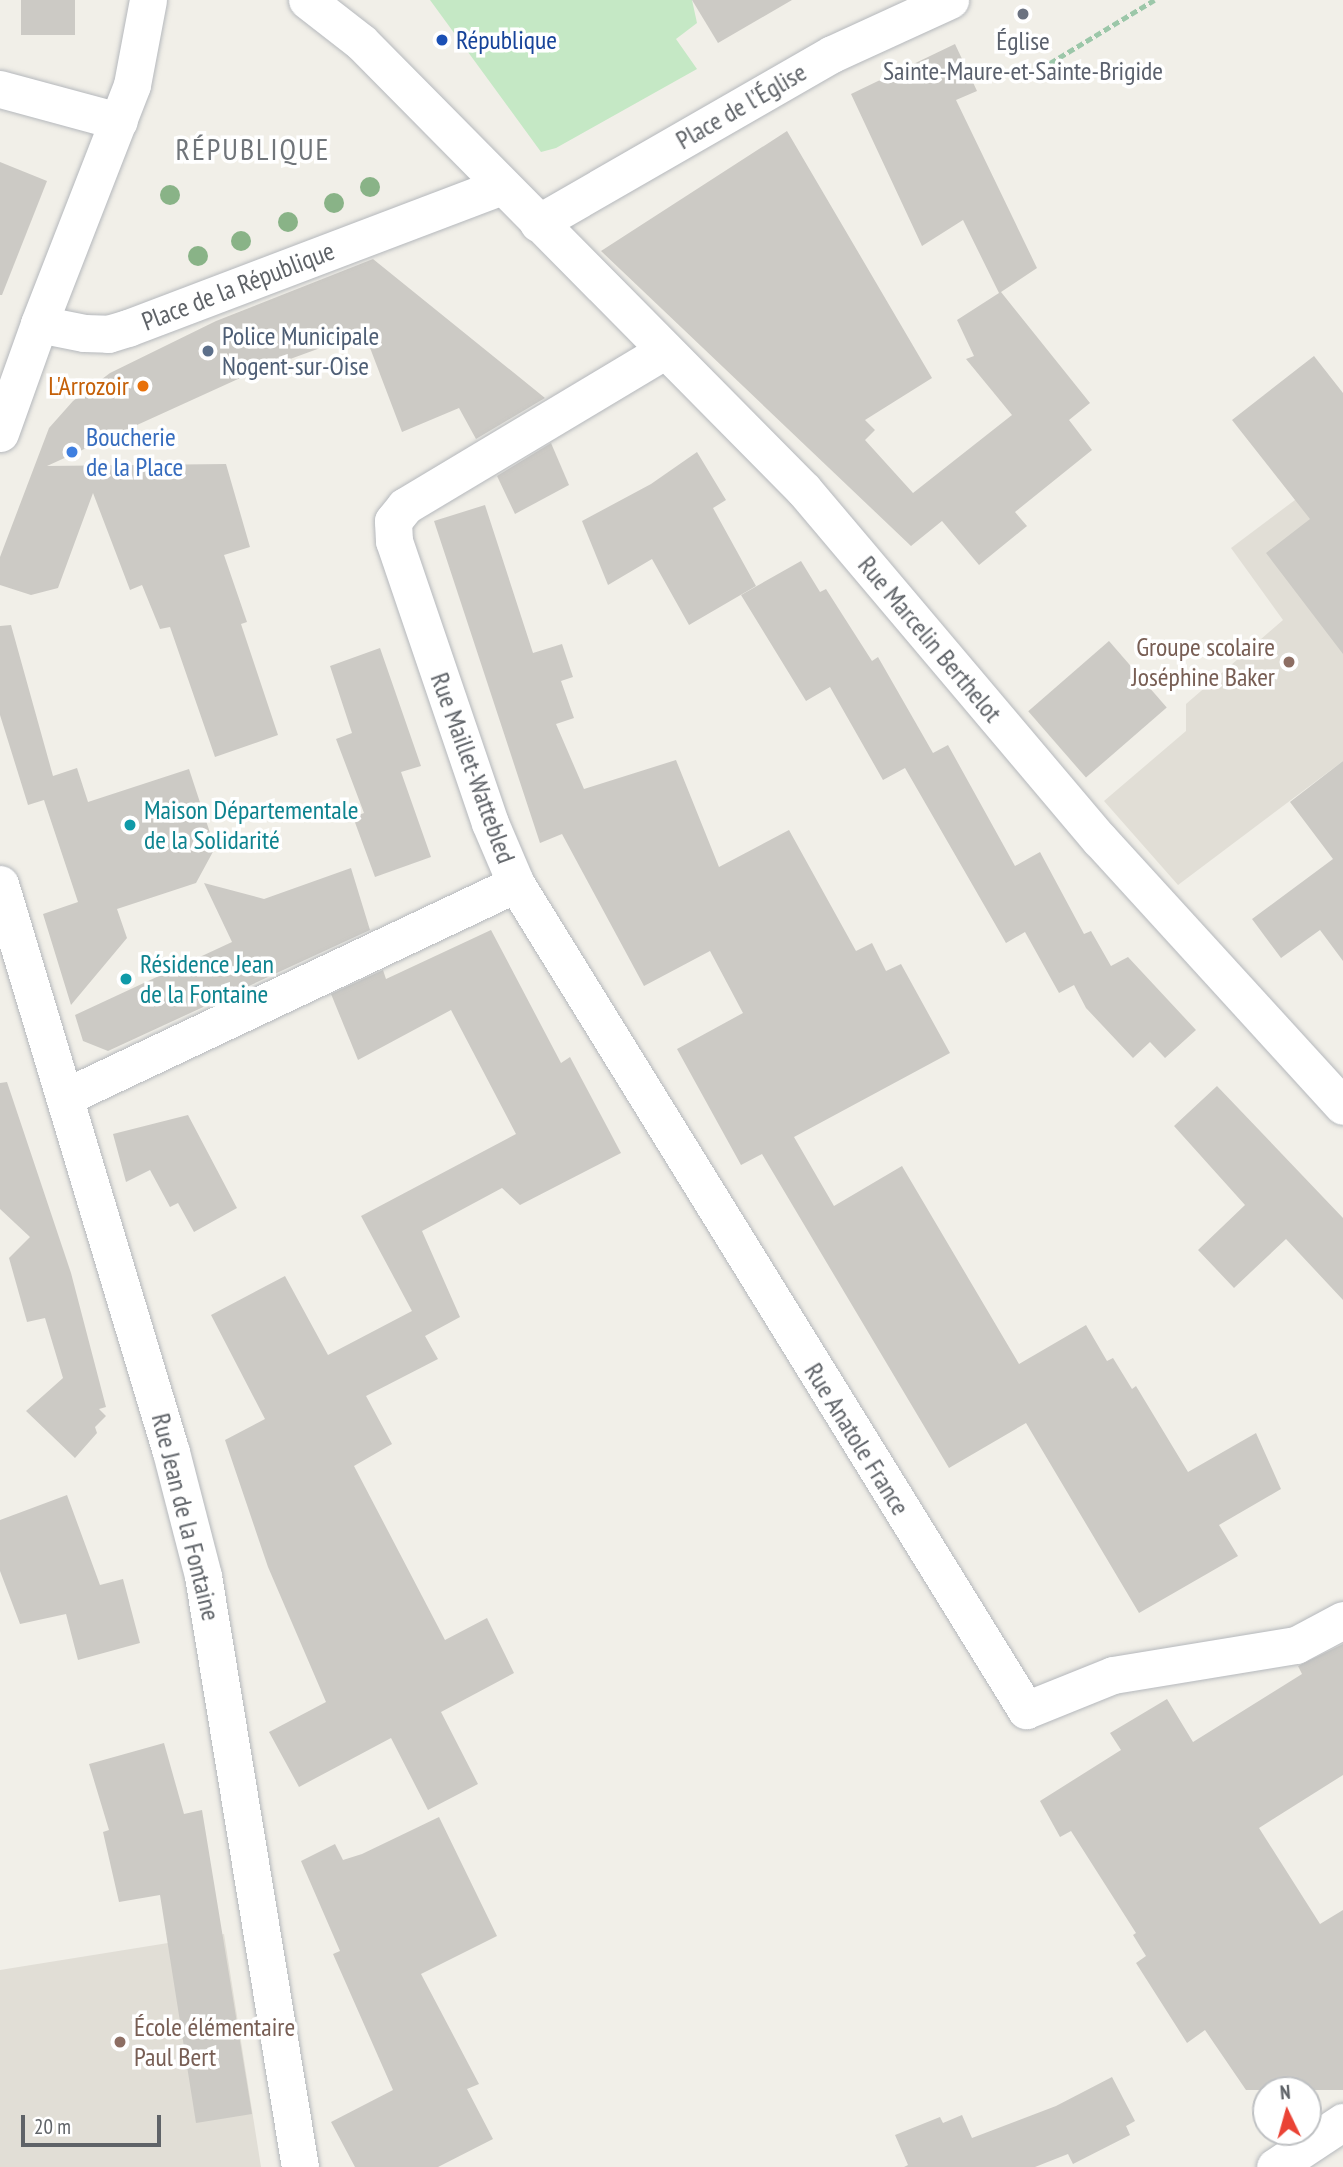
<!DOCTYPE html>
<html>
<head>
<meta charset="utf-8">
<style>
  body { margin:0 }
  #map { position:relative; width:1343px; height:2167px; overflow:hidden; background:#f1efe8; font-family:"PT Sans Narrow",sans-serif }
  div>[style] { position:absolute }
  .education>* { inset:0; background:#e1ded6 }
  .green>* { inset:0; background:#c5e8c5 }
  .building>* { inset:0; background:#cccac5; transform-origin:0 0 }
  .path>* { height:4.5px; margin-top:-2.25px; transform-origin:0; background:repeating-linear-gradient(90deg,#9cc7a9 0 7px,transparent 0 10.5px) }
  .roads { filter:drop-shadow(0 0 2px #b5b8bc) drop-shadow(0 0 2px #b5b8bc) }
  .minor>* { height:37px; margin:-18.5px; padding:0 18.5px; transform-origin:18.5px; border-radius:18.5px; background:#fff }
  .trees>* { width:20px; height:20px; margin:-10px; border-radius:50%; background:#89b387 }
  .dots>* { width:19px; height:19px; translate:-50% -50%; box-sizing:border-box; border:4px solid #fff; border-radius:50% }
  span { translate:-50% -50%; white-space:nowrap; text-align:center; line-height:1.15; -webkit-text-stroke:7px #fff; paint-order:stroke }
  .transit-label { font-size:26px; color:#164399 }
  .left { translate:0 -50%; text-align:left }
  .worship-label { font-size:26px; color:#5b616d }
  .street-label { font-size:26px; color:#5f6368 }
  .service-label { font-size:26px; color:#4e5e75 }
  .food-label { font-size:26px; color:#c56008 }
  .right { translate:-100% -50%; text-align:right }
  .shop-label { font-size:26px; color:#366cbe }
  .education-label { font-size:26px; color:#785e54 }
  .culture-label { font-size:26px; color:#0d838f }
  .quarter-label { font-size:30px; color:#70757a; letter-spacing:2px }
  .north { position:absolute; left:1252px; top:2076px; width:70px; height:70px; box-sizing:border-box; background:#fff; border:2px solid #bfc1c3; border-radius:50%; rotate:355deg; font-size:19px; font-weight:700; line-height:28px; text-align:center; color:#5f6368 }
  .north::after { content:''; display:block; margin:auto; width:24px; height:32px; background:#ea4335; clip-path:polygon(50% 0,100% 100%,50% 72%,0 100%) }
  .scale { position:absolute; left:21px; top:2115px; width:140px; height:32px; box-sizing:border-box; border:4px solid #5f6368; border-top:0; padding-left:9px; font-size:21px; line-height:24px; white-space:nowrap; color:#5f6368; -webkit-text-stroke:5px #fff; paint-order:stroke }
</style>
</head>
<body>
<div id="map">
  <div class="education">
    <div style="clip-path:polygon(1343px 464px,1343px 761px,1178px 885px,1104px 801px,1186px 731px,1186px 704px,1283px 620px,1231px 548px)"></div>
    <div style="clip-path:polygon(224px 1934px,261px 2167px,0 2167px,0 1970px)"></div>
  </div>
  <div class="green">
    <div style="clip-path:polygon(430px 0,692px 0,697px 23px,676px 39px,697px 69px,556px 148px,541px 152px)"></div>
  </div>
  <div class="building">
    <div style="left:21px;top:0;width:54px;height:35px"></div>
    <div style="clip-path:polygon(692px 0,792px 0,718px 43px)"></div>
    <div style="clip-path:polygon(955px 44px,977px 91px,956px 100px,1037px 268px,1001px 292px,1090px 403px,1069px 420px,1092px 450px,1015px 512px,1027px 526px,979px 565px,942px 521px,911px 546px,601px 251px,787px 131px,932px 378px,865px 420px,875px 430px,865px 440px,913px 493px,1012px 415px,966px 359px,974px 356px,957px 320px,999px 293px,963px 220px,922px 246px,851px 94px)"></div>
    <div style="clip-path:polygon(0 162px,47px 181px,2px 295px,0 295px)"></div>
    <div style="clip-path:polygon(373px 259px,545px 398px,476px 439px,459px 408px,402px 432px,364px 332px,249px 374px,47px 466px,226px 464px,250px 547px,224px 555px,247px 622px,241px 624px,278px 735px,215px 757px,170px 627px,160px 629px,142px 585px,130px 590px,93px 493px,58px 588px,31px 595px,0 585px,0 557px,49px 428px,73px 401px,110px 373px,216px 321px)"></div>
    <div style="clip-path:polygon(1314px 356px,1343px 393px,1343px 654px,1266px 553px,1310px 519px,1232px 420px)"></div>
    <div style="clip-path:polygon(551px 443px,569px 485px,515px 514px,497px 476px)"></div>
    <div style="clip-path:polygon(697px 452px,726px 500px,713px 508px,756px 586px,689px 625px,652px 559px,608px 585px,582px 521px,651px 484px)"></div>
    <div style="clip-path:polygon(485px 505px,533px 653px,562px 644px,573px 677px,561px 681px,574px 718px,556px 724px,584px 789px,676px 760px,719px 867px,789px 830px,856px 951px,872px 943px,886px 971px,901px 964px,950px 1053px,794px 1137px,834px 1206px,902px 1166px,1019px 1364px,1086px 1325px,1107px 1361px,1113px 1358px,1132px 1389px,1136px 1386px,1188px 1472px,1256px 1433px,1281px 1489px,1219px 1525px,1238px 1556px,1139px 1613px,1026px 1423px,949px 1468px,762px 1154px,741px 1165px,677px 1049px,743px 1013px,710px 951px,644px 986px,562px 834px,540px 843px,434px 521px)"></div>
    <div style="clip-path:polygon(801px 561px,820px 592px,826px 589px,872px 661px,878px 657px,933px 753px,948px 745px,1015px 866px,1040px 852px,1084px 934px,1091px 931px,1111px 966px,1128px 957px,1196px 1030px,1165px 1058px,1150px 1042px,1133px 1058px,1086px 1008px,1074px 985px,1059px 993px,1025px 932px,1006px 943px,905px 768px,883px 780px,830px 687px,806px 701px,741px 595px)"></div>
    <div style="clip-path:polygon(11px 625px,53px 776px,77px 768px,88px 802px,189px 769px,215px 848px,196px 883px,117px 909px,127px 938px,71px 1005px,43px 914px,78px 902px,44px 800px,28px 805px,0 715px,0 626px)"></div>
    <div style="left:1109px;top:641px;width:88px;height:107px;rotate:49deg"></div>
    <div style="clip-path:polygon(380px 648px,421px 766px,401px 772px,431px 857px,375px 877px,353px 817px,364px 813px,336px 739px,352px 733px,330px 666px)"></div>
    <div style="clip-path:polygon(1343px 761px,1343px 961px,1320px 930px,1281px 958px,1252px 919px,1333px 859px,1290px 802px)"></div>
    <div style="clip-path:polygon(351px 868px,370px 930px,108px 1051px,83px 1041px,75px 1015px,232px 942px,204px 883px,264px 899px)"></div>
    <div style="clip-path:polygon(491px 930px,561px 1063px,570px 1057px,621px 1153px,520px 1205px,502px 1188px,422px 1231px,460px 1317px,425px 1336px,438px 1359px,366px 1396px,392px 1444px,354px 1466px,445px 1640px,487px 1618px,514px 1673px,441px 1712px,478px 1784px,428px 1810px,391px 1738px,299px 1787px,269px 1732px,326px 1702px,268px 1567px,225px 1440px,265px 1419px,211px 1315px,285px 1276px,328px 1355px,412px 1311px,361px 1216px,516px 1134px,451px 1010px,358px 1060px,331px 994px,383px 970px,386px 979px)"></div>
    <div style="clip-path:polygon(7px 1082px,71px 1273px,106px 1407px,99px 1409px,106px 1416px,95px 1427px,97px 1433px,75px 1458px,26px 1411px,63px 1378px,45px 1318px,27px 1322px,9px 1258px,30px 1237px,0 1209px,0 1083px)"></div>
    <div style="clip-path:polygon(1217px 1086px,1343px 1218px,1343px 1300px,1286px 1239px,1234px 1288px,1198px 1250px,1245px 1205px,1174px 1126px)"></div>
    <div style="clip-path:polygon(188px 1115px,237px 1208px,194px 1232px,178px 1203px,170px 1207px,150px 1170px,126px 1182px,113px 1134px)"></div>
    <div style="clip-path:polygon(67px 1495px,100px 1585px,123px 1579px,140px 1643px,78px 1660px,66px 1614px,20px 1624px,0 1571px,0 1520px)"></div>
    <div style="clip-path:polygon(1343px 1644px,1343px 1775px,1259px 1828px,1320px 1924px,1343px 1910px,1343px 2090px,1246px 2090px,1205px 2030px,1187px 2043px,1136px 1963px,1146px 1956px,1133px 1935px,1136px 1933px,1071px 1831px,1060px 1837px,1040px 1801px,1121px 1750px,1110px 1733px,1167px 1699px,1193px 1742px,1302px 1674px,1298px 1666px)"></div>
    <div style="clip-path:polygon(164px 1743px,184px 1814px,202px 1810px,252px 2114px,196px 2123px,160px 1895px,119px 1902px,103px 1832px,109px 1830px,89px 1764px)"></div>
    <div style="clip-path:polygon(439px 1817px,497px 1936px,421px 1974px,479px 2084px,467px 2089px,493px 2139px,438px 2167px,355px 2167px,331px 2122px,393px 2090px,333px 1954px,340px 1951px,301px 1861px,335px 1844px,343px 1860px,362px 1854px)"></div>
    <div style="clip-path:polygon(1112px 2077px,1135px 2121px,1126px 2126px,1130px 2135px,1073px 2164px,1068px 2154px,1035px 2167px,904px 2167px,908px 2165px,895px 2135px,940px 2117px,943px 2123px,962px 2115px,972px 2138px,1056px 2106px)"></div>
  </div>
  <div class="path">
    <div style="left:1032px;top:74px;width:143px;rotate:-31.2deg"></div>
  </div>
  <div class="roads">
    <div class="minor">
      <div style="left:148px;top:0;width:86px;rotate:100.7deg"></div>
      <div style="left:132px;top:85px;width:256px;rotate:111.3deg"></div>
      <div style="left:39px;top:324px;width:46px;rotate:11.3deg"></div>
      <div style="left:84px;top:333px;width:24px;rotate:2deg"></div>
      <div style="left:108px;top:334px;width:21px;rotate:-17deg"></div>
      <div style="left:128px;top:328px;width:400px;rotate:-20.8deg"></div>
      <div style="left:307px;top:0;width:68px;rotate:37.9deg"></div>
      <div style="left:361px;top:42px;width:630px;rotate:45.32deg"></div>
      <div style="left:804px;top:490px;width:458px;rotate:49.8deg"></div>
      <div style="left:1100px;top:840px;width:360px;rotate:47.6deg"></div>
      <div style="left:0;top:89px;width:123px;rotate:15.1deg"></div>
      <div style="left:538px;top:223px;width:339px;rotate:-29.9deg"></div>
      <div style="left:832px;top:54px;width:130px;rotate:-24.6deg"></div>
      <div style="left:0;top:433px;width:116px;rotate:-70.3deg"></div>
      <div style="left:0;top:884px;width:593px;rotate:73.25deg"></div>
      <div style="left:171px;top:1452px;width:128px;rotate:75.5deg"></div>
      <div style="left:203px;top:1576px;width:599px;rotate:80.68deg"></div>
      <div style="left:516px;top:884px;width:971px;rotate:58.31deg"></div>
      <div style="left:1026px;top:1710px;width:94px;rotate:-21.9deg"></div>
      <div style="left:1113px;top:1675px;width:185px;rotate:-9.3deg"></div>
      <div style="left:1296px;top:1645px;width:53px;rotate:-28deg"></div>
      <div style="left:65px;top:1097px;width:499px;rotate:-25.3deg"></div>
      <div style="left:516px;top:884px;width:66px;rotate:-113.1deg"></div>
      <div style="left:490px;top:823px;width:298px;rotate:-108.8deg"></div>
      <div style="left:394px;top:541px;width:20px;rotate:-93deg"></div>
      <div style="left:393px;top:521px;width:19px;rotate:-51deg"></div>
      <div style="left:405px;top:506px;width:302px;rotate:-30.9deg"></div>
      <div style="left:1275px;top:2167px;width:82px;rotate:-33.5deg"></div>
    </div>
  </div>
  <div class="trees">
    <div style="left:370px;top:187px"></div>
    <div style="left:170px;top:195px"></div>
    <div style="left:334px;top:203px"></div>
    <div style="left:288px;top:222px"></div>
    <div style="left:241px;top:241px"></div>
    <div style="left:198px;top:256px"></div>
  </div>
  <div class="dots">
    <div style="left:1023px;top:14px;background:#6b7280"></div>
    <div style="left:442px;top:40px;background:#1a4fb4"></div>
    <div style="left:208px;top:351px;background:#5c6f8a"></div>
    <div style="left:143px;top:386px;background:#e8710a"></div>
    <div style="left:72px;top:452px;background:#3f7fe0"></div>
    <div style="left:1289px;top:662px;background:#8d6e63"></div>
    <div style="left:130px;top:825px;background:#0f9aa8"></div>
    <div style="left:126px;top:979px;background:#0f9aa8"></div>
    <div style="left:120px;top:2042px;background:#8d6e63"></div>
  </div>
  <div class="transit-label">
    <span class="left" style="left:456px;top:40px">République</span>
  </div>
  <div class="worship-label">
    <span style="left:1023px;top:56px">Église<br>Sainte-Maure-et-Sainte-Brigide</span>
  </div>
  <div class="street-label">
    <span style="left:741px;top:106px;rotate:-30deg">Place de l'Église</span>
    <span style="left:238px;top:286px;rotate:-21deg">Place de la République</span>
    <span style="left:930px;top:639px;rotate:50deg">Rue Marcelin Berthelot</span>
    <span style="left:473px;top:768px;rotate:70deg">Rue Maillet-Wattebled</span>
    <span style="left:857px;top:1439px;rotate:58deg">Rue Anatole France</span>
    <span style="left:186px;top:1517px;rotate:76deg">Rue Jean de la Fontaine</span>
  </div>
  <div class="service-label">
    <span class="left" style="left:222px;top:351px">Police Municipale<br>Nogent-sur-Oise</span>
  </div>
  <div class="food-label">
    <span class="right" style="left:129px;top:386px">L'Arrozoir</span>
  </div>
  <div class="shop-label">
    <span class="left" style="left:86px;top:452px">Boucherie<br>de la Place</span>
  </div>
  <div class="education-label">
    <span class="right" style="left:1275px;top:662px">Groupe scolaire<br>Joséphine Baker</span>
    <span class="left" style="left:134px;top:2042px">École élémentaire<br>Paul Bert</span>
  </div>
  <div class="culture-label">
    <span class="left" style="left:144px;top:825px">Maison Départementale<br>de la Solidarité</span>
    <span class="left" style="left:140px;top:979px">Résidence Jean<br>de la Fontaine</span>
  </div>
  <div class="quarter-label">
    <span style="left:253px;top:149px">RÉPUBLIQUE</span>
  </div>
  <div class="north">N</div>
  <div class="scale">20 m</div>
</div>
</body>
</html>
